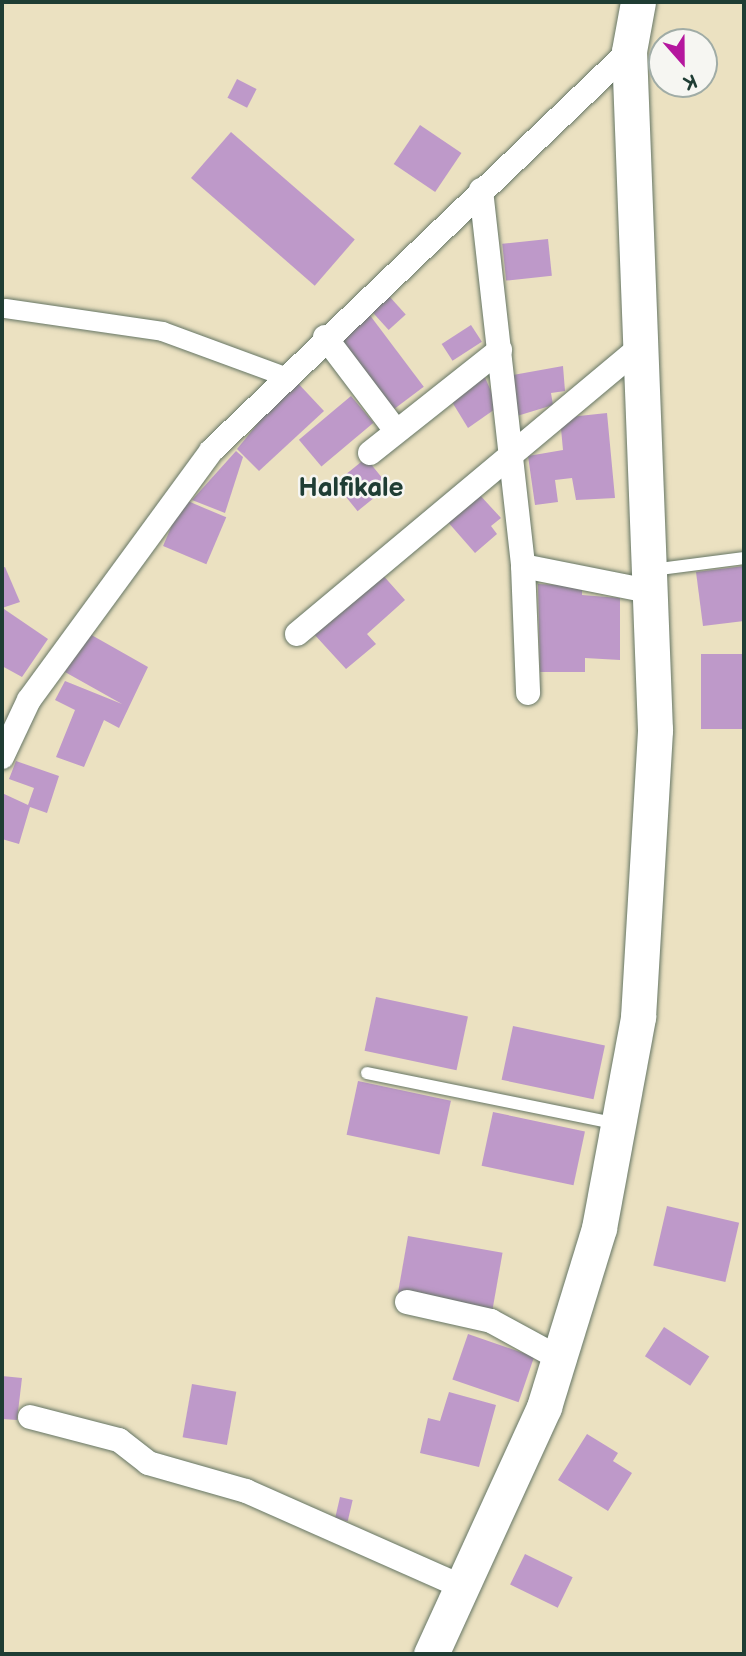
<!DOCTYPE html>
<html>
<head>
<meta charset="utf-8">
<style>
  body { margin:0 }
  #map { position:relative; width:746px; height:1656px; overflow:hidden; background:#ebe1c1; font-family:"Balsamiq Sans",sans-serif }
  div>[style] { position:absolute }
  .building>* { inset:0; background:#be99c9; transform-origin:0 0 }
  .roads { filter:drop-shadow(0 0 2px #667665) drop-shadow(0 0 2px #667665) }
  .service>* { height:12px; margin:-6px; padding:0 6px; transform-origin:6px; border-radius:6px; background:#fff }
  .pedestrian>* { height:19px; margin:-9.5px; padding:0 9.5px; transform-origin:9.5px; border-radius:9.5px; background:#fff }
  .minor>* { height:24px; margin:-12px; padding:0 12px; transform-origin:12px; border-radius:12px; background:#fff }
  .secondary>* { height:35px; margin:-17.5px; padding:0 17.5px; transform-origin:17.5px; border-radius:17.5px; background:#fff }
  span { translate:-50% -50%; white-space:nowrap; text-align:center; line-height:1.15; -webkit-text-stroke:5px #f6f6f2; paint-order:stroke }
  .district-label { font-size:26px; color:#1f3d34; font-weight:700 }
  .frame { position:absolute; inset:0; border:4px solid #1f3d34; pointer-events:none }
  .north { position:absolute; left:648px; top:28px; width:70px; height:70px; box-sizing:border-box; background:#f6f6f2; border:2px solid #a0aca6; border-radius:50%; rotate:159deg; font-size:19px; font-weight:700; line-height:28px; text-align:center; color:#1f3d34 }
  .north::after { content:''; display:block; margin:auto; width:24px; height:32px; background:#b5179e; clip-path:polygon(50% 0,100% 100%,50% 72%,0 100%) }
</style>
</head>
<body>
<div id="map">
  <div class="building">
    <div style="left:237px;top:79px;width:22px;height:21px;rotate:27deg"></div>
    <div style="left:420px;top:125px;width:50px;height:47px;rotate:34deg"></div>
    <div style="left:231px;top:132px;width:164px;height:61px;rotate:41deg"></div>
    <div style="left:548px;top:239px;width:37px;height:46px;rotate:84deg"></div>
    <div style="left:389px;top:296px;width:25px;height:23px;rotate:48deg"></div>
    <div style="left:369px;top:314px;width:91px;height:40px;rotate:53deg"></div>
    <div style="left:471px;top:325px;width:20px;height:35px;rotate:57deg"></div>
    <div style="clip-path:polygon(563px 366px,565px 391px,551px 393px,553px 405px,517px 416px,513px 375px)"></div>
    <div style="clip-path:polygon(483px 373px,498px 407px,468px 428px,449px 397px)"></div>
    <div style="clip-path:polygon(294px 379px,324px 411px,259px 471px,237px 449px)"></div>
    <div style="left:351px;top:396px;width:35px;height:68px;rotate:50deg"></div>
    <div style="clip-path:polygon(607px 413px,615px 498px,576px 500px,572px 478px,555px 480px,558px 502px,535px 505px,528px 456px,563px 450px,560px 418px)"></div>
    <div style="clip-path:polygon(236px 451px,243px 457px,225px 513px,192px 500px)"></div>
    <div style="left:366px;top:458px;width:36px;height:40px;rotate:51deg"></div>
    <div style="clip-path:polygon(478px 493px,501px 518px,491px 526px,497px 534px,475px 553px,447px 521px)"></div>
    <div style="left:183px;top:499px;width:47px;height:51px;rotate:23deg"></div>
    <div style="clip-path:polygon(744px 566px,744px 621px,703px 626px,696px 572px)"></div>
    <div style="clip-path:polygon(5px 567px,20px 602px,2px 608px,2px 568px)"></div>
    <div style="clip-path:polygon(381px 573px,405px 600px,367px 634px,376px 644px,346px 669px,313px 633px)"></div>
    <div style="clip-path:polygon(538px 584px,582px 586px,582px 595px,620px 598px,620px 660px,585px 658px,585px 672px,540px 672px)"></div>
    <div style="clip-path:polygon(4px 609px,48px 639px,22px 677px,2px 666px)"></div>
    <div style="clip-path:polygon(88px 633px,148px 667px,119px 728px,104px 720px,84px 767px,56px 757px,75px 710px,55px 700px,65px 681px,122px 704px,65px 672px)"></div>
    <div style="left:744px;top:654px;width:75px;height:43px;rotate:90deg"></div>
    <div style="clip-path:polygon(16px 761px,59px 776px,47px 813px,30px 807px,19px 844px,2px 839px,2px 793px,28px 805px,34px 788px,9px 779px)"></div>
    <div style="left:376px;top:997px;width:94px;height:55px;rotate:12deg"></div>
    <div style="left:513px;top:1026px;width:94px;height:55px;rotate:12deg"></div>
    <div style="left:358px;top:1081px;width:95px;height:55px;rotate:12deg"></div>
    <div style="left:493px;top:1112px;width:94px;height:55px;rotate:12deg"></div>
    <div style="left:667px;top:1206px;width:74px;height:61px;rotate:13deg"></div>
    <div style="left:408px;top:1236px;width:96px;height:59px;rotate:10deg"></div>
    <div style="left:664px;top:1327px;width:54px;height:35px;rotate:33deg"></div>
    <div style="left:468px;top:1334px;width:70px;height:48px;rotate:19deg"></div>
    <div style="clip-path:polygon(2px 1376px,22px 1378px,17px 1420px,2px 1419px)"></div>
    <div style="left:192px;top:1384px;width:45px;height:54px;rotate:10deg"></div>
    <div style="clip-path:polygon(449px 1392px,496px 1405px,479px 1467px,420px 1453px,428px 1418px,440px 1421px)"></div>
    <div style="clip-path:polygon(587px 1434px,618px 1453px,613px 1461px,632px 1473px,608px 1511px,558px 1480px)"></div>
    <div style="left:340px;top:1497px;width:13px;height:22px;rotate:13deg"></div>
    <div style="left:525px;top:1554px;width:53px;height:34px;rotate:26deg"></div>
  </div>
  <div class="roads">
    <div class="service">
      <div style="left:652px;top:570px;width:93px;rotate:-7.4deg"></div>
      <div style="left:367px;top:1073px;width:256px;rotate:11.5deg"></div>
    </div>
    <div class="pedestrian">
      <div style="left:5px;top:308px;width:159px;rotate:8.3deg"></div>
      <div style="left:162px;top:331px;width:130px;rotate:20.2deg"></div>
    </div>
    <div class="minor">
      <div style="left:481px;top:190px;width:378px;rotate:83.6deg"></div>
      <div style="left:523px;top:566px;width:127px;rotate:87.7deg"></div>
      <div style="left:325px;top:337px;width:118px;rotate:52.9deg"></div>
      <div style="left:370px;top:453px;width:166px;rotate:-38.4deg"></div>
      <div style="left:523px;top:566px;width:133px;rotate:11.3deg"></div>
      <div style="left:297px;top:634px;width:446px;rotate:-39.9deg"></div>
      <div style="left:2px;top:757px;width:63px;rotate:-64.7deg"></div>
      <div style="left:29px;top:700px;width:308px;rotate:-53.8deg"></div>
      <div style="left:211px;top:451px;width:579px;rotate:-43.74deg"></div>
      <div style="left:407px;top:1302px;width:86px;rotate:12.7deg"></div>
      <div style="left:491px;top:1321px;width:77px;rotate:28.6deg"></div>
      <div style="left:30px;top:1417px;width:92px;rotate:14.5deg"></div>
      <div style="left:119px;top:1440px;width:37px;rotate:38deg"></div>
      <div style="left:148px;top:1463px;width:102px;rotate:15.9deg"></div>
      <div style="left:246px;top:1491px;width:237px;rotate:23.9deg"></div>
    </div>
    <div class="secondary">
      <div style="left:431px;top:1654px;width:272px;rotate:-65.4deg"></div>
      <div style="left:544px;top:1407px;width:187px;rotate:-72.9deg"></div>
      <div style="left:599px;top:1228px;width:215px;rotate:-79.5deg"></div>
      <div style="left:638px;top:1017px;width:288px;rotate:-86.6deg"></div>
      <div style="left:655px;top:730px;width:679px;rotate:-92.19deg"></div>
      <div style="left:629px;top:51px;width:50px;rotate:-79.6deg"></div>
    </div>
  </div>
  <div class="district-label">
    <span style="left:351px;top:489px">Halfikale</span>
  </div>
  <div class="frame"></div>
  <div class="north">K</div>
</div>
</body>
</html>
